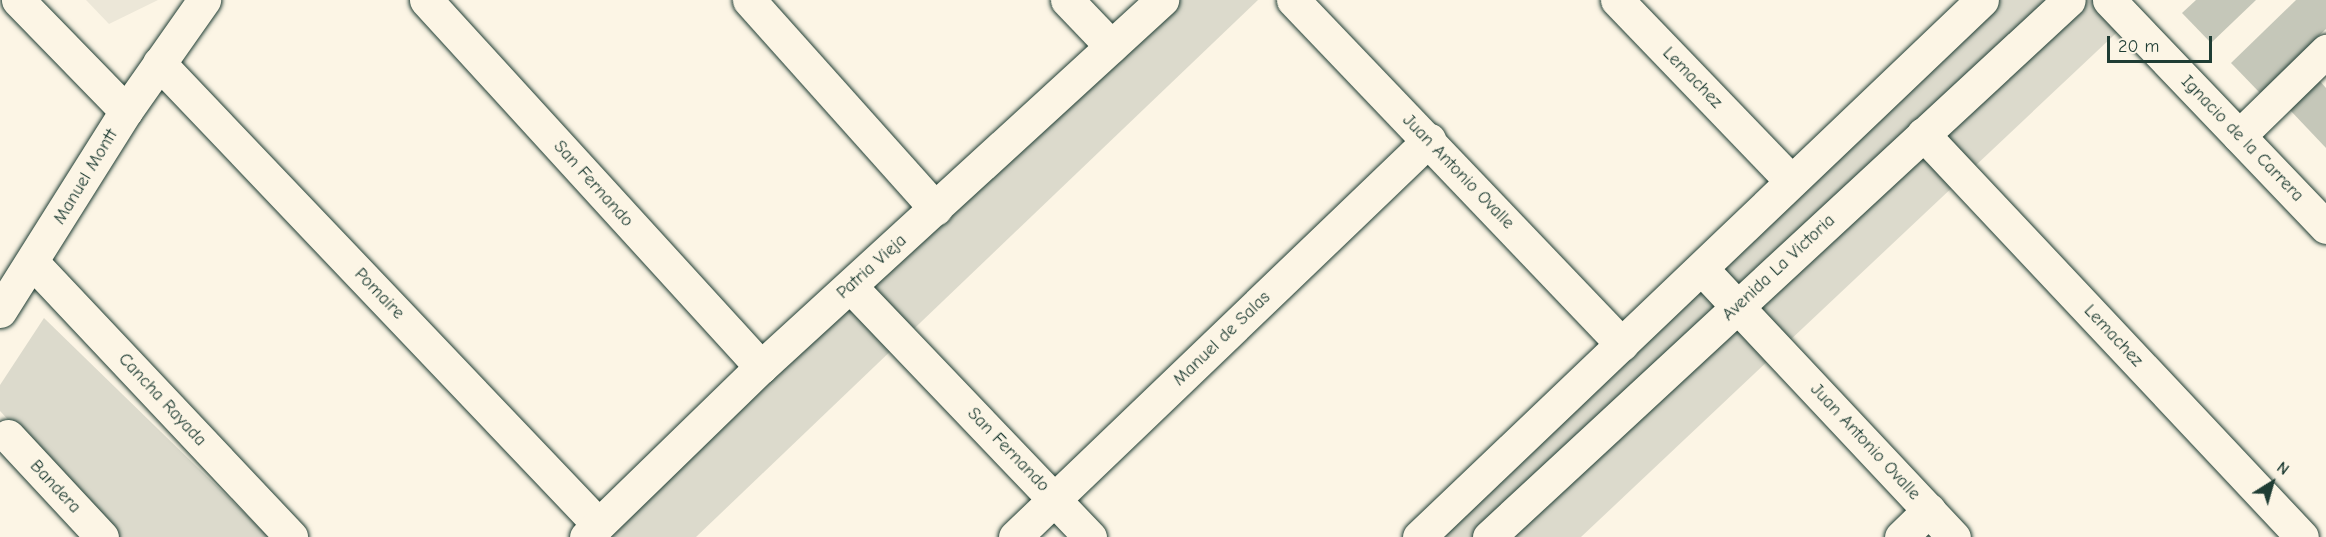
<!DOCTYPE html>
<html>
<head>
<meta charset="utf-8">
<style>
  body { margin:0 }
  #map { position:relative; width:2326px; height:537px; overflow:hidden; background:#fcf5e5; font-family:"Comic Neue",sans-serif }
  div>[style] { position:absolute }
  .built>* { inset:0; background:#ece7d8 }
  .green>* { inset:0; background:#dcdacc }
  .building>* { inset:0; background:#c5c7b9 }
  .roads { filter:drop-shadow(0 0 2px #1f3d34) drop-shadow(0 0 2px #1f3d34) }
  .minor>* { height:33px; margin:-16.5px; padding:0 16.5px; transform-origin:16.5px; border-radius:16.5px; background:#fcf5e5 }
  .major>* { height:33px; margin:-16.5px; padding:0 16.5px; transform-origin:16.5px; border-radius:16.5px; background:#fcf5e5 }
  span { translate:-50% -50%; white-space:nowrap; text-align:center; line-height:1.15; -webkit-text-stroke:6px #fcf5e5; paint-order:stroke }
  .street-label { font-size:18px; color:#1f3d34 }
  .north { position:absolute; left:2242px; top:453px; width:60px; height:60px; -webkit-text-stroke:4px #fcf5e5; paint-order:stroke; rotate:37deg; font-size:16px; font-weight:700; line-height:24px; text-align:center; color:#1f3d34 }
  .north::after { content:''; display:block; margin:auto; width:21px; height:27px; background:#1f3d34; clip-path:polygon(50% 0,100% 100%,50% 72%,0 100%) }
  .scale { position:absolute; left:2107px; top:36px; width:105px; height:27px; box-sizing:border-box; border:3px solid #1f3d34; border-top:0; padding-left:8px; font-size:18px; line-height:21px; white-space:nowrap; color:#1f3d34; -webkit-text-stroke:4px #fcf5e5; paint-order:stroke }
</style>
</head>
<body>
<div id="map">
  <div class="built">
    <div style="clip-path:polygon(86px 0,158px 0,109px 24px)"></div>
  </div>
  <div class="green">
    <div style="clip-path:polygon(1162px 0,1258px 0,696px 537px,586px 537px)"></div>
    <div style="clip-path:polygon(1982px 0,2109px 0,2129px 21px,1581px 537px,1419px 537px)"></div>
    <div style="clip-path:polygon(44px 318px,269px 537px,117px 537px,0 411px,0 385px)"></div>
  </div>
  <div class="building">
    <div style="clip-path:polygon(2196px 0,2256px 0,2211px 43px,2182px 13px)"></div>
    <div style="clip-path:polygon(2296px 0,2326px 0,2326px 29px,2260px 93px,2231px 63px)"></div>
    <div style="clip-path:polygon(2319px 80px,2326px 88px,2326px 148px,2289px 109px)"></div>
  </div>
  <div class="roads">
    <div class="minor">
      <div style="left:426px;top:0;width:497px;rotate:47.6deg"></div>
      <div style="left:749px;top:0;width:280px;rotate:48.2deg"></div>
      <div style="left:1067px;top:0;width:64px;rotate:46.3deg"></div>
      <div style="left:1293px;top:0;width:476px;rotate:46.3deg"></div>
      <div style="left:1617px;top:0;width:251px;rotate:46.1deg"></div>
      <div style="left:2109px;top:0;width:314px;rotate:46.3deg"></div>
      <div style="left:159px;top:63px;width:637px;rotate:46.4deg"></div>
      <div style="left:126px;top:111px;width:136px;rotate:-54.9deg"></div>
      <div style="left:1923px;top:134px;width:553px;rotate:46.76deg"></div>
      <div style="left:2239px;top:136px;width:122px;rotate:-44.3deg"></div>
      <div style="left:34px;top:264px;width:375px;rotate:46.7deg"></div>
      <div style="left:1702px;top:269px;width:368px;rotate:46.8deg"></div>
      <div style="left:851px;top:287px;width:346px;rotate:46.3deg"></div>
      <div style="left:8px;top:436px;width:138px;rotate:47.1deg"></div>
      <div style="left:586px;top:537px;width:244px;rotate:-44.2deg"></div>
      <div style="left:761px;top:367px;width:544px;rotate:-42.47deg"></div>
      <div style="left:1015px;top:537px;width:574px;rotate:-43.8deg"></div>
      <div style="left:1901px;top:537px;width:39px;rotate:-44deg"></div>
    </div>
    <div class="major">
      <div style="left:0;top:311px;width:236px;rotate:-57.8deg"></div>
      <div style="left:126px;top:111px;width:155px;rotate:-134.2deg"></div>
      <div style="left:1419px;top:537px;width:778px;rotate:-43.65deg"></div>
      <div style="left:1489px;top:537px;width:790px;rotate:-42.8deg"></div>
    </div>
  </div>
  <div class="street-label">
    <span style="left:1692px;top:78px;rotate:46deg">Lemachez</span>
    <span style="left:2242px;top:139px;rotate:46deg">Ignacio de la Carrera</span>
    <span style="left:1458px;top:172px;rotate:46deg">Juan Antonio Ovalle</span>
    <span style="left:86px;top:177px;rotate:-59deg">Manuel Montt</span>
    <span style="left:593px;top:184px;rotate:48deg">San Fernando</span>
    <span style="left:872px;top:267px;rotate:-42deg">Patria Vieja</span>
    <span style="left:1779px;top:268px;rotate:-43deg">Avenida La Victoria</span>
    <span style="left:379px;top:294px;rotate:46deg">Pomaire</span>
    <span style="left:2113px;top:336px;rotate:47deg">Lemachez</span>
    <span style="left:1222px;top:339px;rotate:-44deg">Manuel de Salas</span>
    <span style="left:162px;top:400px;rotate:47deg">Cancha Rayada</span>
    <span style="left:1865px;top:442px;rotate:47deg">Juan Antonio Ovalle</span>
    <span style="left:1008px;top:450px;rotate:46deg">San Fernando</span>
    <span style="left:55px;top:487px;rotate:47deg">Bandera</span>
  </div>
  <div class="north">N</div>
  <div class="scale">20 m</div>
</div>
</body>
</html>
